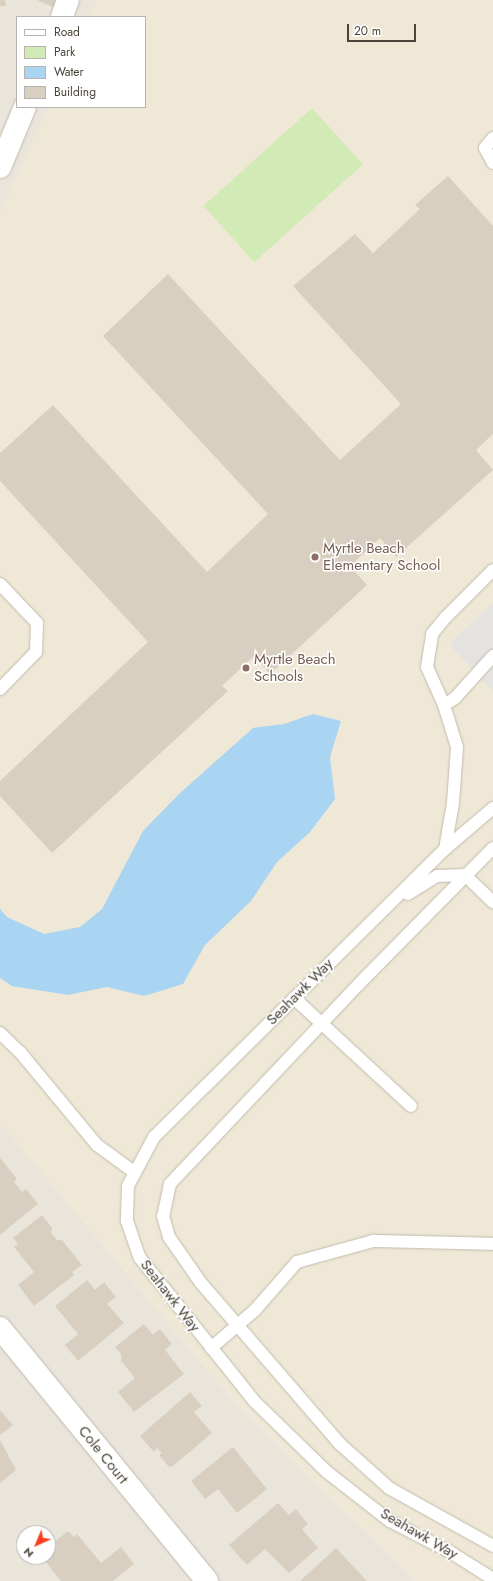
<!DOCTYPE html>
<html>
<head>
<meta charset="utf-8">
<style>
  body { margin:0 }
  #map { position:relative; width:493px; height:1581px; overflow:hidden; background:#f6f3ec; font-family:Jost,sans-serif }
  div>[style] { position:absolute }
  .residential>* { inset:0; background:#eae5da }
  .education>* { inset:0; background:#efe8d6 }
  .green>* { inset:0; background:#d2eab5; transform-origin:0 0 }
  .parking>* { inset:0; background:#e5e3e0 }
  .water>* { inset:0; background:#a9d4f2 }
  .building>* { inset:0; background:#d8cfc1 }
  .roads { filter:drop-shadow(0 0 1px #c2bbae) drop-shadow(0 0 1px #c2bbae) }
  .service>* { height:12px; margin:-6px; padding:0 6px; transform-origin:6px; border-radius:6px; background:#fff }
  .minor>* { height:22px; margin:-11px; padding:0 11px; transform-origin:11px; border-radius:11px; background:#fff }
  .dots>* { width:11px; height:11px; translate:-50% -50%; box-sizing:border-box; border:2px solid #fff; border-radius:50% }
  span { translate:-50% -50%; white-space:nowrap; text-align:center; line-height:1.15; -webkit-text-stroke:3px #fff; paint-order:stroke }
  .education-label { font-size:15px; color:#785e54 }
  .left { translate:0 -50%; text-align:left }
  .street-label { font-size:15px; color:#4b4439 }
  .legend { position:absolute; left:16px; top:16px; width:130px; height:92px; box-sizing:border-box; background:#fff; border:1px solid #b7b4b0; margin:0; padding:5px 7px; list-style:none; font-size:12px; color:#4b4439 }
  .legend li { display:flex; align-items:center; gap:8px; height:20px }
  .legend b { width:20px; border:1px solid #b7b4b0 }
  .north { position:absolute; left:16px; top:1525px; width:40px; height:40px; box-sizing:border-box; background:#fff; border:1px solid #b7b4b0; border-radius:50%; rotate:224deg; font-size:11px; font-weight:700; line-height:16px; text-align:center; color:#4b4439 }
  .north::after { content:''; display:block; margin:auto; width:14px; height:18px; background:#fc3f1d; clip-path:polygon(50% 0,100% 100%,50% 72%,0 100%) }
  .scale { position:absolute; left:347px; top:24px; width:69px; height:18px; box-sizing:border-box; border:2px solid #4b4439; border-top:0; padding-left:5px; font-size:12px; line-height:14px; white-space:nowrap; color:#4b4439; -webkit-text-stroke:3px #fff; paint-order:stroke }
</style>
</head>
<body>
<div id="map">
  <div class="residential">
    <div style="clip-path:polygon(0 0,98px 0,90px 17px,17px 17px,17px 107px,49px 107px,0 214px)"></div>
    <div style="clip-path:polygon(evenodd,0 1122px,233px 1400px,415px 1581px,0 1581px,0 1122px,24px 1533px,48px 1533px,48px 1557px,24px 1557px,24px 1533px)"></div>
  </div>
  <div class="education">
    <div style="clip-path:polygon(98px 0,493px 0,493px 1581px,415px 1581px,233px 1400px,0 1122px,0 214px,49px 107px,145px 107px,145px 17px,90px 17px)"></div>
  </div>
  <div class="green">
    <div style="left:312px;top:108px;width:76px;height:146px;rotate:48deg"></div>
  </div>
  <div class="parking">
    <div style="clip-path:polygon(493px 603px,493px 691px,449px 644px)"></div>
  </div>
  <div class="water">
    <div style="clip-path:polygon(313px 714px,341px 721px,330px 757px,335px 799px,310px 832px,277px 862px,251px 901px,205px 945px,183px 984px,144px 996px,107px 987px,68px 995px,12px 986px,0 978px,0 909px,7px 917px,44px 934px,80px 927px,102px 909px,143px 831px,179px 794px,253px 728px,284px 724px)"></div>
  </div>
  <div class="building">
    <div style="clip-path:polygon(0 0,5px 0,6px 6px,0 6px)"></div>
    <div style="clip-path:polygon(37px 0,58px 0,55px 8px)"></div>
    <div style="clip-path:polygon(448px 176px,493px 226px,493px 434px,476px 450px,493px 470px,396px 557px,380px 538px,350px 566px,367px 585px,270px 674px,254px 656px,222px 686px,228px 691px,52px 853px,0 796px,0 781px,148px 642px,0 481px,0 453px,53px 405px,207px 572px,268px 514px,103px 336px,168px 274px,340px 460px,401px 404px,293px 286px,355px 234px,373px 253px,420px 209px,415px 205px)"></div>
    <div style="clip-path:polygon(0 1158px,17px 1179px,14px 1182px,22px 1192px,26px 1189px,38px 1204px,0 1235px)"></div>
    <div style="clip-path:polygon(42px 1215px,52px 1228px,51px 1233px,57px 1240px,62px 1240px,82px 1265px,72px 1272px,74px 1275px,34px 1306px,18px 1285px,34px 1272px,14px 1247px,18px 1244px,13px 1238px)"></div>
    <div style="clip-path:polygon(87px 1280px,95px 1290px,104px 1282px,116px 1297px,107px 1304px,124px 1323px,78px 1361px,65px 1345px,78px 1334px,55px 1306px)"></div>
    <div style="clip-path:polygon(144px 1324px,153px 1335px,160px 1329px,172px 1344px,165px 1350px,184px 1374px,134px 1412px,118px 1392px,135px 1378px,121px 1361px,121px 1354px,115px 1347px)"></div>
    <div style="clip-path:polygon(190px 1392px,202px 1406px,194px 1412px,212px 1433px,173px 1466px,169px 1467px,159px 1455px,162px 1453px,157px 1448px,154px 1452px,140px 1436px)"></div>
    <div style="clip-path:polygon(0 1410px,13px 1425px,0 1435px)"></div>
    <div style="clip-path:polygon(0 1440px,16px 1470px,0 1483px)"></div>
    <div style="clip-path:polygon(233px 1447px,267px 1489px,237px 1513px,218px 1489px,205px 1499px,191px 1481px)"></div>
    <div style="clip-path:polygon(278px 1503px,289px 1515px,296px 1509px,308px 1524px,302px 1529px,318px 1548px,289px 1573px,265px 1549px,247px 1565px,229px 1545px)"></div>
    <div style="clip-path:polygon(68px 1531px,74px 1537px,77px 1534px,101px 1563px,121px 1547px,134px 1564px,113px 1581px,61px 1581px,42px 1557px,48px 1557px,48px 1547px)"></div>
    <div style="clip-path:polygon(336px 1548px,367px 1581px,300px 1581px)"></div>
  </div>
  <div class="roads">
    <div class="service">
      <div style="left:493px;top:138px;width:13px;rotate:129deg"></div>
      <div style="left:485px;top:148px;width:17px;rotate:62deg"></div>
      <div style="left:0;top:584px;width:54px;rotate:46.5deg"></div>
      <div style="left:37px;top:623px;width:29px;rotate:92deg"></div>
      <div style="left:36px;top:652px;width:52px;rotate:134.2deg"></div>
      <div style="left:444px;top:705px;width:42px;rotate:-114.1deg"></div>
      <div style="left:427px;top:667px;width:33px;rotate:-81deg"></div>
      <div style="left:432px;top:634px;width:22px;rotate:-51deg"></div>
      <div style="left:446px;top:617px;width:66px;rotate:-45deg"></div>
      <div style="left:493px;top:808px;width:63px;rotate:139.5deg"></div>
      <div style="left:445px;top:849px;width:409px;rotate:135.3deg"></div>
      <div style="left:154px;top:1137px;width:55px;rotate:118deg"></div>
      <div style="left:128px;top:1186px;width:35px;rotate:92deg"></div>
      <div style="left:127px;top:1221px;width:39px;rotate:71deg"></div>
      <div style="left:140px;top:1258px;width:183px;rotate:51.4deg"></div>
      <div style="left:254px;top:1401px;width:102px;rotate:44.2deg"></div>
      <div style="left:327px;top:1472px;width:80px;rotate:37.9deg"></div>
      <div style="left:390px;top:1521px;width:68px;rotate:27.3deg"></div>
      <div style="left:450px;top:1552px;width:51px;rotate:32.1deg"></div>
      <div style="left:493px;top:848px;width:192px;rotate:134.6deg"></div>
      <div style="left:358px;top:985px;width:274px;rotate:133.4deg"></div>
      <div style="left:170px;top:1184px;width:33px;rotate:102deg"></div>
      <div style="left:163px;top:1216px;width:22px;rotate:74deg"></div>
      <div style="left:169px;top:1237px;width:56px;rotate:55.2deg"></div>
      <div style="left:201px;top:1283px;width:213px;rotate:49.2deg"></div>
      <div style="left:340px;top:1444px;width:66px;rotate:41.9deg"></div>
      <div style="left:389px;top:1488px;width:119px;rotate:29.1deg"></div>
      <div style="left:445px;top:849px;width:47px;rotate:-80.1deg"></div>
      <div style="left:453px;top:803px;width:56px;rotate:-85.9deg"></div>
      <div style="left:457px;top:747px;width:44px;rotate:-107.2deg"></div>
      <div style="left:444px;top:705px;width:13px;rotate:-32deg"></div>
      <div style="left:455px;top:698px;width:57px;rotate:-47.9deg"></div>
      <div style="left:408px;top:894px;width:34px;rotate:-32deg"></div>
      <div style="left:437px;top:876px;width:28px;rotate:-2deg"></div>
      <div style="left:465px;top:875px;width:39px;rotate:44deg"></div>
      <div style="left:294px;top:998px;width:159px;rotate:42.7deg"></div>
      <div style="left:0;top:1033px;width:28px;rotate:44deg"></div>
      <div style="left:20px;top:1052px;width:121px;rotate:50.4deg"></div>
      <div style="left:97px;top:1145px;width:46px;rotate:36.1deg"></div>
      <div style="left:211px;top:1348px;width:58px;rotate:-40.8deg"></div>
      <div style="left:255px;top:1310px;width:64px;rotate:-48.8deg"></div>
      <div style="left:297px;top:1262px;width:79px;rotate:-15.4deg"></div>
      <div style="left:373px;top:1241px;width:120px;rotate:1.4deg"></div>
    </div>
    <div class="minor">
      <div style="left:62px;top:17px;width:18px;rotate:-71deg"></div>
      <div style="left:0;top:167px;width:65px;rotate:-67.4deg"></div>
      <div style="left:0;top:1328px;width:327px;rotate:50.7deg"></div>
    </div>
  </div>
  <div class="dots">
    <div style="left:315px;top:557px;background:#8d6e63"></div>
    <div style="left:246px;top:668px;background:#8d6e63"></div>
  </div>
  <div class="education-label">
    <span class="left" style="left:323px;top:557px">Myrtle Beach<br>Elementary School</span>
    <span class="left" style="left:254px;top:668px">Myrtle Beach<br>Schools</span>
  </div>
  <div class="street-label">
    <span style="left:300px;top:992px;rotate:-45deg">Seahawk Way</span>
    <span style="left:170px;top:1296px;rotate:52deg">Seahawk Way</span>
    <span style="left:103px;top:1455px;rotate:51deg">Cole Court</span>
    <span style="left:419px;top:1534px;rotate:30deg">Seahawk Way</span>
  </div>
  <ul class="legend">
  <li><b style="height:5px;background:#fff"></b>Road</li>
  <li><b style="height:11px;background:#d2eab5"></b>Park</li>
  <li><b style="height:11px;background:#a9d4f2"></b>Water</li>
  <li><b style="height:11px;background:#d8cfc1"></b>Building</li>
  </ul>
  <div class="north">N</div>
  <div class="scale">20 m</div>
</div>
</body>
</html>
